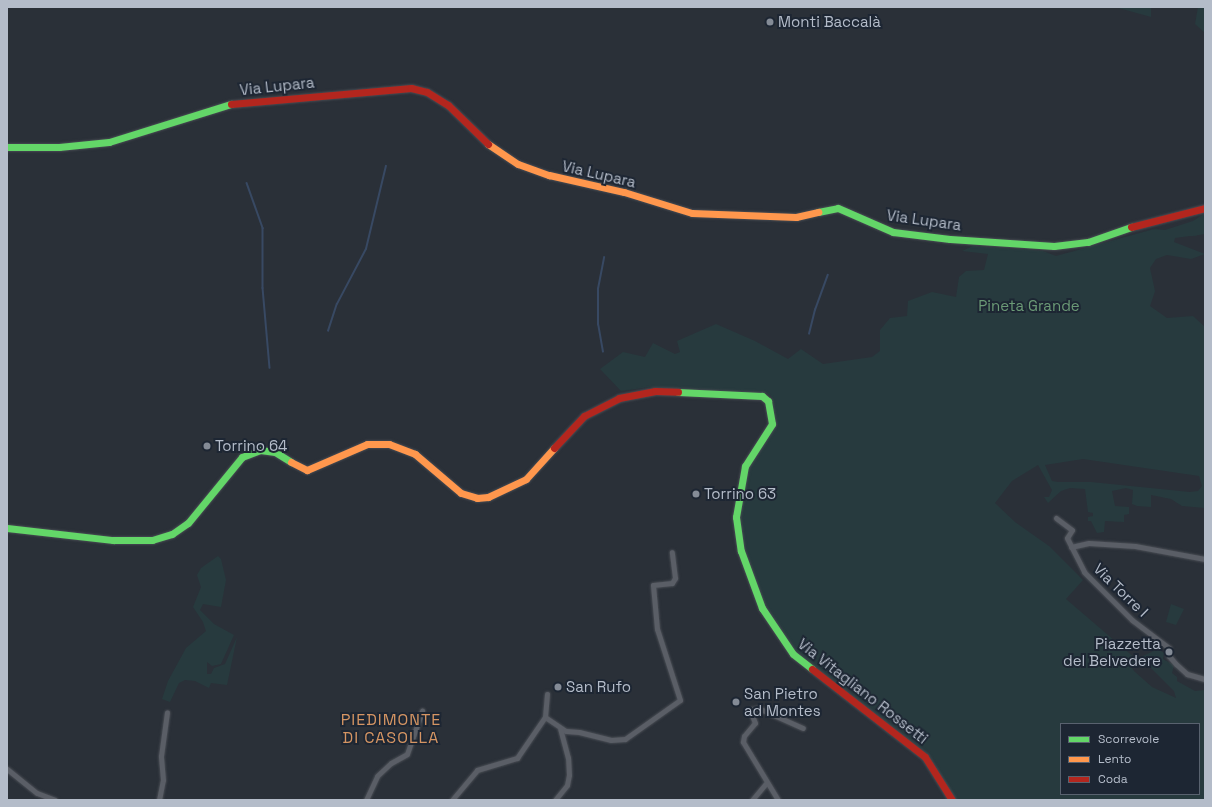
<!DOCTYPE html>
<html>
<head>
<meta charset="utf-8">
<style>
  body { margin:0 }
  #map { position:relative; width:1212px; height:807px; overflow:hidden; background:#2a3038; font-family:"Space Grotesk",sans-serif }
  div>[style] { position:absolute }
  .green>* { inset:0; background:#273a3e }
  .stream>* { height:1.5px; margin:-0.75px; padding:0 0.75px; transform-origin:0.75px; border-radius:0.75px; background:#384963 }
  .roads { filter:drop-shadow(0 0 1px #484c53) drop-shadow(0 0 1px #484c53) }
  .street>* { height:5px; margin:-2.5px; padding:0 2.5px; transform-origin:2.5px; border-radius:2.5px; background:#5a5e66 }
  .fast>* { height:7px; margin:-3.5px; padding:0 3.5px; transform-origin:3.5px; border-radius:3.5px; background:#63d668 }
  .slow>* { height:7px; margin:-3.5px; padding:0 3.5px; transform-origin:3.5px; border-radius:3.5px; background:#ff974d }
  .jam>* { height:7px; margin:-3.5px; padding:0 3.5px; transform-origin:3.5px; border-radius:3.5px; background:#b3261e }
  .dots>* { width:11px; height:11px; translate:-50% -50%; box-sizing:border-box; border:2px solid #1d2633; border-radius:50% }
  span { translate:-50% -50%; white-space:nowrap; text-align:center; line-height:1.15; -webkit-text-stroke:4px #1d2633; paint-order:stroke }
  .poi-label { font-size:15px; color:#b4bcc9 }
  .left { translate:0 -50%; text-align:left }
  .right { translate:-100% -50%; text-align:right }
  .street-label { font-size:15px; color:#b4bcc9 }
  .park-label { font-size:15px; color:#6b9a76 }
  .neighbourhood-label { font-size:16px; color:#d59563; letter-spacing:1px }
  .frame { position:absolute; inset:0; border:8px solid #b4bcc9; pointer-events:none }
  .legend { position:absolute; left:1060px; top:723px; width:140px; height:72px; box-sizing:border-box; background:#1d2633; border:1px solid #59626f; margin:0; padding:5px 7px; list-style:none; font-size:12px; color:#b4bcc9 }
  .legend li { display:flex; align-items:center; gap:8px; height:20px }
  .legend b { width:20px; border:1px solid #59626f }
</style>
</head>
<body>
<div id="map">
  <div class="green">
    <div style="clip-path:polygon(1115px 7px,1151px 7px,1151px 17px)"></div>
    <div style="clip-path:polygon(1198px 7px,1205px 7px,1205px 33px,1195px 24px)"></div>
    <div style="clip-path:polygon(evenodd,1205px 213px,1205px 234px,1175px 238px,1174px 242px,1205px 254px,1191px 259px,1167px 255px,1156px 259px,1150px 268px,1155px 291px,1150px 306px,1167px 318px,1193px 316px,1205px 327px,1205px 508px,1182px 506px,1171px 499px,1151px 495px,1151px 507px,1137px 506px,1132px 504px,1133px 490px,1126px 488px,1112px 491px,1115px 506px,1129px 507px,1129px 514px,1124px 515px,1124px 522px,1105px 521px,1104px 532px,1097px 533px,1091px 521px,1088px 521px,1088px 525px,1088px 517px,1093px 516px,1093px 513px,1088px 512px,1085px 489px,1070px 488px,1061px 491px,1048px 503px,1044px 497px,1049px 497px,1052px 490px,1038px 465px,1012px 481px,995px 503px,1015px 522px,1049px 546px,1083px 580px,1066px 599px,1136px 659px,1158px 649px,1164px 653px,1163px 659px,1174px 665px,1172px 673px,1177px 677px,1177px 681px,1195px 691px,1205px 690px,1205px 800px,955px 800px,930px 756px,799px 657px,767px 611px,744px 549px,739px 519px,746px 472px,776px 423px,771px 396px,766px 393px,650px 387px,621px 391px,600px 369px,623px 352px,645px 357px,653px 343px,675px 354px,680px 352px,677px 341px,716px 324px,755px 341px,788px 359px,801px 349px,823px 364px,872px 357px,880px 351px,880px 330px,890px 318px,907px 316px,908px 301px,932px 292px,956px 297px,959px 277px,966px 271px,984px 270px,988px 254px,962px 251px,973px 246px,1043px 251px,1056px 256px,1154px 229px,1165px 230px,1193px 221px,1205px 213px,1083px 459px,1199px 476px,1202px 486px,1198px 491px,1190px 492px,1091px 482px,1058px 482px,1052px 481px,1045px 465px,1083px 459px,1205px 213px,1143px 660px,1174px 691px,1176px 698px,1152px 687px,1134px 671px,1132px 668px,1143px 660px,1205px 213px,1061px 724px,1199px 724px,1199px 794px,1061px 794px,1061px 724px)"></div>
    <div style="clip-path:polygon(218px 556px,221px 559px,226px 580px,221px 607px,203px 604px,200px 610px,214px 624px,234px 635px,221px 664px,212px 666px,207px 662px,207px 674px,211px 674px,214px 668px,225px 664px,237px 637px,227px 685px,211px 683px,209px 688px,195px 681px,185px 680px,179px 683px,170px 702px,162px 699px,168px 681px,186px 648px,206px 631px,203px 622px,193px 607px,201px 587px,197px 575px,201px 568px)"></div>
    <div style="clip-path:polygon(1171px 604px,1184px 609px,1176px 625px,1166px 622px)"></div>
  </div>
  <div class="stream">
    <div style="left:247px;top:183px;width:48px;rotate:70.4deg"></div>
    <div style="left:263px;top:228px;width:60px;rotate:90deg"></div>
    <div style="left:263px;top:288px;width:80px;rotate:85deg"></div>
    <div style="left:328px;top:331px;width:28px;rotate:-72deg"></div>
    <div style="left:337px;top:304px;width:62px;rotate:-62.2deg"></div>
    <div style="left:366px;top:249px;width:85px;rotate:-76.5deg"></div>
    <div style="left:809px;top:334px;width:25px;rotate:-76deg"></div>
    <div style="left:815px;top:310px;width:37px;rotate:-70deg"></div>
    <div style="left:603px;top:352px;width:27px;rotate:-100deg"></div>
    <div style="left:598px;top:325px;width:36px;rotate:-90deg"></div>
    <div style="left:598px;top:289px;width:32px;rotate:-79deg"></div>
  </div>
  <div class="roads">
    <div class="street">
      <div style="left:1056px;top:518px;width:20px;rotate:37deg"></div>
      <div style="left:1072px;top:530px;width:9px;rotate:122deg"></div>
      <div style="left:1067px;top:538px;width:38px;rotate:63deg"></div>
      <div style="left:1084px;top:572px;width:68px;rotate:45deg"></div>
      <div style="left:1132px;top:620px;width:46px;rotate:37.1deg"></div>
      <div style="left:1169px;top:648px;width:8px;rotate:90deg"></div>
      <div style="left:1169px;top:656px;width:11px;rotate:49deg"></div>
      <div style="left:1176px;top:664px;width:15px;rotate:42deg"></div>
      <div style="left:1187px;top:674px;width:19px;rotate:16deg"></div>
      <div style="left:1071px;top:547px;width:18px;rotate:-13deg"></div>
      <div style="left:1089px;top:543px;width:46px;rotate:3.7deg"></div>
      <div style="left:1135px;top:546px;width:71px;rotate:10.5deg"></div>
      <div style="left:545px;top:717px;width:25px;rotate:34deg"></div>
      <div style="left:566px;top:731px;width:13px;rotate:4deg"></div>
      <div style="left:579px;top:732px;width:33px;rotate:14deg"></div>
      <div style="left:611px;top:740px;width:14px;rotate:-4deg"></div>
      <div style="left:625px;top:739px;width:67px;rotate:-35.3deg"></div>
      <div style="left:680px;top:700px;width:75px;rotate:-107.9deg"></div>
      <div style="left:657px;top:629px;width:44px;rotate:-95.2deg"></div>
      <div style="left:653px;top:585px;width:19px;rotate:-6deg"></div>
      <div style="left:672px;top:583px;width:6px;rotate:-59deg"></div>
      <div style="left:675px;top:578px;width:26px;rotate:-97deg"></div>
      <div style="left:545px;top:717px;width:23px;rotate:-85deg"></div>
      <div style="left:7px;top:769px;width:38px;rotate:39deg"></div>
      <div style="left:37px;top:793px;width:19px;rotate:21deg"></div>
      <div style="left:159px;top:800px;width:20px;rotate:-79deg"></div>
      <div style="left:163px;top:780px;width:24px;rotate:-95deg"></div>
      <div style="left:161px;top:756px;width:44px;rotate:-82.2deg"></div>
      <div style="left:366px;top:800px;width:26px;rotate:-65deg"></div>
      <div style="left:377px;top:776px;width:19px;rotate:-43deg"></div>
      <div style="left:391px;top:763px;width:18px;rotate:-29deg"></div>
      <div style="left:407px;top:754px;width:46px;rotate:-70.8deg"></div>
      <div style="left:452px;top:800px;width:39px;rotate:-50deg"></div>
      <div style="left:477px;top:770px;width:42px;rotate:-16.7deg"></div>
      <div style="left:517px;top:758px;width:50px;rotate:-55.7deg"></div>
      <div style="left:555px;top:800px;width:19px;rotate:-51deg"></div>
      <div style="left:567px;top:785px;width:10px;rotate:-79deg"></div>
      <div style="left:569px;top:775px;width:17px;rotate:-93deg"></div>
      <div style="left:568px;top:758px;width:30px;rotate:-105deg"></div>
      <div style="left:752px;top:800px;width:23px;rotate:-50deg"></div>
      <div style="left:778px;top:800px;width:68px;rotate:-121.1deg"></div>
      <div style="left:743px;top:742px;width:6px;rotate:-81deg"></div>
      <div style="left:744px;top:736px;width:17px;rotate:-50deg"></div>
      <div style="left:755px;top:723px;width:14px;rotate:-111deg"></div>
      <div style="left:750px;top:710px;width:8px;rotate:-14deg"></div>
      <div style="left:758px;top:708px;width:49px;rotate:24deg"></div>
    </div>
    <div class="fast">
      <div style="left:7px;top:147px;width:52px"></div>
      <div style="left:59px;top:147px;width:50px;rotate:-5.7deg"></div>
      <div style="left:109px;top:142px;width:128px;rotate:-17.3deg"></div>
      <div style="left:818px;top:212px;width:20px;rotate:-11deg"></div>
      <div style="left:838px;top:208px;width:60px;rotate:23.6deg"></div>
      <div style="left:893px;top:232px;width:57px;rotate:7deg"></div>
      <div style="left:950px;top:239px;width:104px;rotate:3.9deg"></div>
      <div style="left:1054px;top:246px;width:34px;rotate:-7deg"></div>
      <div style="left:1088px;top:242px;width:46px;rotate:-19.2deg"></div>
      <div style="left:678px;top:392px;width:84px;rotate:2.7deg"></div>
      <div style="left:762px;top:396px;width:8px;rotate:40deg"></div>
      <div style="left:768px;top:401px;width:23px;rotate:80deg"></div>
      <div style="left:772px;top:424px;width:50px;rotate:122.7deg"></div>
      <div style="left:745px;top:466px;width:52px;rotate:100deg"></div>
      <div style="left:736px;top:517px;width:34px;rotate:82deg"></div>
      <div style="left:741px;top:551px;width:61px;rotate:69.8deg"></div>
      <div style="left:762px;top:608px;width:55px;rotate:56deg"></div>
      <div style="left:793px;top:654px;width:24px;rotate:38deg"></div>
      <div style="left:7px;top:528px;width:107px;rotate:6.5deg"></div>
      <div style="left:113px;top:540px;width:39px"></div>
      <div style="left:152px;top:540px;width:21px;rotate:-17deg"></div>
      <div style="left:172px;top:534px;width:19px;rotate:-35deg"></div>
      <div style="left:188px;top:523px;width:85px;rotate:-50.7deg"></div>
      <div style="left:242px;top:457px;width:19px;rotate:-21deg"></div>
      <div style="left:260px;top:450px;width:15px;rotate:8deg"></div>
      <div style="left:275px;top:452px;width:19px;rotate:32deg"></div>
    </div>
    <div class="slow">
      <div style="left:488px;top:144px;width:36px;rotate:34deg"></div>
      <div style="left:518px;top:164px;width:33px;rotate:20deg"></div>
      <div style="left:549px;top:175px;width:77px;rotate:12.8deg"></div>
      <div style="left:624px;top:192px;width:71px;rotate:17.2deg"></div>
      <div style="left:692px;top:213px;width:104px;rotate:2.2deg"></div>
      <div style="left:796px;top:217px;width:23px;rotate:-13deg"></div>
      <div style="left:291px;top:462px;width:18px;rotate:27deg"></div>
      <div style="left:307px;top:470px;width:65px;rotate:-23.4deg"></div>
      <div style="left:367px;top:444px;width:22px"></div>
      <div style="left:389px;top:444px;width:28px;rotate:21deg"></div>
      <div style="left:415px;top:454px;width:60px;rotate:40.3deg"></div>
      <div style="left:461px;top:493px;width:17px;rotate:17deg"></div>
      <div style="left:477px;top:498px;width:11px;rotate:-5deg"></div>
      <div style="left:488px;top:497px;width:42px;rotate:-25.3deg"></div>
      <div style="left:526px;top:479px;width:42px;rotate:-47.9deg"></div>
    </div>
    <div class="jam">
      <div style="left:231px;top:104px;width:181px;rotate:-5.1deg"></div>
      <div style="left:411px;top:88px;width:16px;rotate:14deg"></div>
      <div style="left:427px;top:92px;width:25px;rotate:32deg"></div>
      <div style="left:448px;top:105px;width:56px;rotate:44.3deg"></div>
      <div style="left:1131px;top:227px;width:76px;rotate:-14.4deg"></div>
      <div style="left:554px;top:448px;width:44px;rotate:-46.8deg"></div>
      <div style="left:584px;top:416px;width:39px;rotate:-27deg"></div>
      <div style="left:619px;top:398px;width:37px;rotate:-11deg"></div>
      <div style="left:655px;top:391px;width:23px;rotate:2deg"></div>
      <div style="left:812px;top:669px;width:143px;rotate:37.9deg"></div>
      <div style="left:925px;top:757px;width:51px;rotate:57.9deg"></div>
    </div>
  </div>
  <div class="dots">
    <div style="left:770px;top:22px;background:#848b96"></div>
    <div style="left:207px;top:446px;background:#848b96"></div>
    <div style="left:696px;top:494px;background:#848b96"></div>
    <div style="left:1169px;top:652px;background:#848b96"></div>
    <div style="left:558px;top:687px;background:#848b96"></div>
    <div style="left:736px;top:702px;background:#848b96"></div>
  </div>
  <div class="poi-label">
    <span class="left" style="left:778px;top:22px">Monti Baccalà</span>
    <span class="left" style="left:215px;top:446px">Torrino 64</span>
    <span class="left" style="left:704px;top:494px">Torrino 63</span>
    <span class="right" style="left:1161px;top:652px">Piazzetta<br>del Belvedere</span>
    <span class="left" style="left:566px;top:687px">San Rufo</span>
    <span class="left" style="left:744px;top:702px">San Pietro<br>ad Montes</span>
  </div>
  <div class="street-label">
    <span style="left:277px;top:86px;rotate:-6deg">Via Lupara</span>
    <span style="left:599px;top:174px;rotate:13deg">Via Lupara</span>
    <span style="left:924px;top:220px;rotate:8deg">Via Lupara</span>
    <span style="left:1121px;top:590px;rotate:44deg">Via Torre I</span>
    <span style="left:863px;top:691px;rotate:38deg">Via Vitagliano Rossetti</span>
  </div>
  <div class="park-label">
    <span style="left:1029px;top:306px">Pineta Grande</span>
  </div>
  <div class="neighbourhood-label">
    <span style="left:391px;top:729px">PIEDIMONTE<br>DI CASOLLA</span>
  </div>
  <div class="frame"></div>
  <ul class="legend">
  <li><b style="height:5px;background:#63d668"></b>Scorrevole</li>
  <li><b style="height:5px;background:#ff974d"></b>Lento</li>
  <li><b style="height:5px;background:#b3261e"></b>Coda</li>
  </ul>
</div>
</body>
</html>
